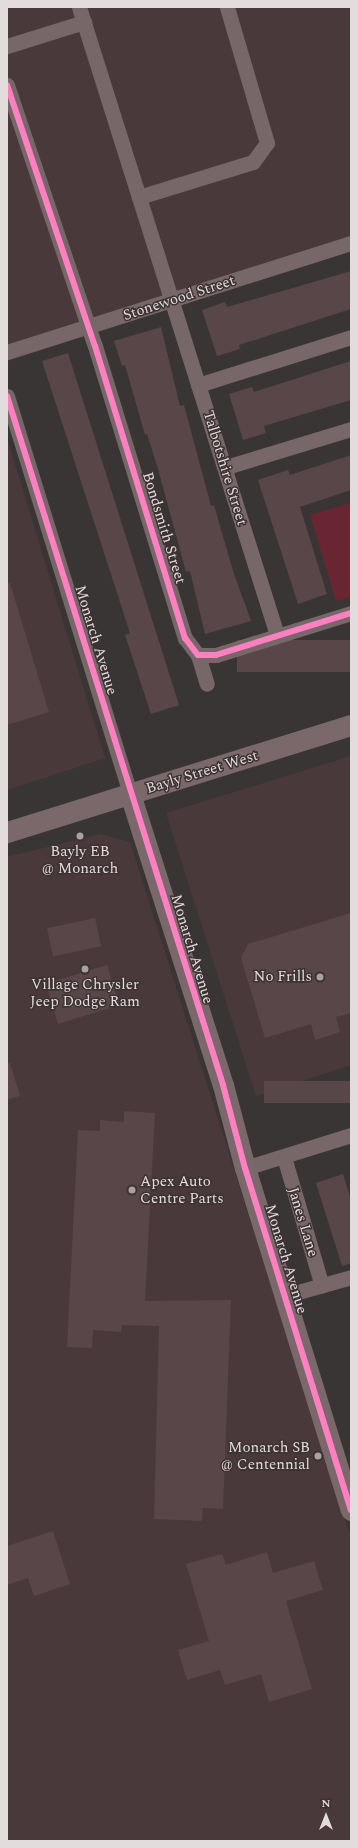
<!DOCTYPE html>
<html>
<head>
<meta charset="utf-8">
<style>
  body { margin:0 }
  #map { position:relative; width:358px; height:1848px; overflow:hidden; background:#3a3535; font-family:Spectral,serif }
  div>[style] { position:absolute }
  .built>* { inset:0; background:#4a393b }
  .green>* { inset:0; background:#6a2532 }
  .building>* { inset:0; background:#584648; transform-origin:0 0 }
  .street>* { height:15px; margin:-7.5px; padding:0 7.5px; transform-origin:7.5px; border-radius:7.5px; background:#786769 }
  .secondary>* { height:21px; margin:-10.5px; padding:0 10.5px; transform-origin:10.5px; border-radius:10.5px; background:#7b686b }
  .cycleway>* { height:6px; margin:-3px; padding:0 3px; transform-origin:3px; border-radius:3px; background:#ff80c0 }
  .dots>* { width:11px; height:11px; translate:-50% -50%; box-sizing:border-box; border:2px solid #3d3233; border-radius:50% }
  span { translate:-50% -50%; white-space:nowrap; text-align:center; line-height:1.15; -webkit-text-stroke:3px #3d3233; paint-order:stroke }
  .street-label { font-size:15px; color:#e3dcdc }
  .poi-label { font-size:15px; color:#e3dcdc }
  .right { translate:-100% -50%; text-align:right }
  .left { translate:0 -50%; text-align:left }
  .frame { position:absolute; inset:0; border:8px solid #e3dcdc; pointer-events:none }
  .north { position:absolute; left:306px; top:1796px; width:40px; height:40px; -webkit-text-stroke:3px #3d3233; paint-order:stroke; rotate:0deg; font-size:11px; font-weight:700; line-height:16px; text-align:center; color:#e3dcdc }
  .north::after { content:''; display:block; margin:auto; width:14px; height:18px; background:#e3dcdc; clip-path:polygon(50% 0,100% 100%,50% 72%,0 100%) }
</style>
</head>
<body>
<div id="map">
  <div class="built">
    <div style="clip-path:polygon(7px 7px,351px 7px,351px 251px,7px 361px)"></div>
    <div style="clip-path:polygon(7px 438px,105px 758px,7px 790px)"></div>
    <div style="clip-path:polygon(351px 756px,351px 1065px,256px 1096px,166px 813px)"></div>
    <div style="clip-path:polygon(100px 834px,130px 842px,351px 1538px,351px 1841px,7px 1841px,7px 857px)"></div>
  </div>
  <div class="green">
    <div style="clip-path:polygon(351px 503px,351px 597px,336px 601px,310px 515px)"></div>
  </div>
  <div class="building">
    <div style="clip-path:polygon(351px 271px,351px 309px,239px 345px,240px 349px,217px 356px,202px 310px,225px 302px,227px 307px)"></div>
    <div style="clip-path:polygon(161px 327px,180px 406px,184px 405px,211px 506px,214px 505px,233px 571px,251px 621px,205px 634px,190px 571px,186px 572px,158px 469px,147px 434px,145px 435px,125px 365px,122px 366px,114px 341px)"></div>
    <div style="clip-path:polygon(68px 353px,179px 705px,151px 714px,125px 635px,130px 633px,42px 361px)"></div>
    <div style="clip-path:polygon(351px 361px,351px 400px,264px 426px,266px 433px,243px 440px,229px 394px,252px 387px,254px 392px)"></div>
    <div style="clip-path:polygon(351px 455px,351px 490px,300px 507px,327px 594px,298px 604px,258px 480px,288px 470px,290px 475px)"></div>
    <div style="clip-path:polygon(10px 583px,49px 712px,7px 725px,7px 584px)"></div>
    <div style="left:351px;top:640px;width:32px;height:114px;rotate:90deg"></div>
    <div style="clip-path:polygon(351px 913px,351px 1013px,336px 1017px,340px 1032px,315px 1040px,311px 1024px,265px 1038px,241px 958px,248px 944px)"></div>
    <div style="left:95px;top:918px;width:29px;height:49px;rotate:78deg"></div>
    <div style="left:107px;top:965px;width:42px;height:64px;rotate:73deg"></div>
    <div style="clip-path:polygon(10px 1063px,20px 1096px,7px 1100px,7px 1064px)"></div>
    <div style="left:351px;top:1081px;width:22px;height:87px;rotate:90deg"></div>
    <div style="clip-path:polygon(124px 1111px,155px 1113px,145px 1301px,231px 1300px,223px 1509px,203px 1508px,202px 1521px,154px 1519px,159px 1326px,122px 1325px,121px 1332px,93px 1330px,92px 1348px,67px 1347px,78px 1130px,100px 1131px,100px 1120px,124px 1122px)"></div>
    <div style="clip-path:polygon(343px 1174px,351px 1200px,351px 1263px,342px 1266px,316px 1183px)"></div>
    <div style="clip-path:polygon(53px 1531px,70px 1584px,34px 1596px,28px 1578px,7px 1585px,7px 1546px)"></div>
    <div style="clip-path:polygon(267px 1552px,273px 1573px,314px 1561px,323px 1590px,286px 1601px,312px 1689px,269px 1702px,261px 1674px,225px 1685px,220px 1670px,187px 1680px,178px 1650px,209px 1641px,186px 1564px,222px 1554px,226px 1565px)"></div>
  </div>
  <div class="street">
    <div style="left:79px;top:7px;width:658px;rotate:72.5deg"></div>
    <div style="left:7px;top:46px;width:81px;rotate:-17.3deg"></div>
    <div style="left:7px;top:85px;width:275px;rotate:71.4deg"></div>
    <div style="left:95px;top:346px;width:306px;rotate:72.9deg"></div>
    <div style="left:185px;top:638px;width:21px;rotate:53deg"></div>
    <div style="left:198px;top:655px;width:18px"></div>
    <div style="left:216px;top:655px;width:141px;rotate:-17.3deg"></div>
    <div style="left:139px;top:197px;width:119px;rotate:-17.1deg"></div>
    <div style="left:253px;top:162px;width:24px;rotate:-54deg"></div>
    <div style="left:267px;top:143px;width:142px;rotate:-106.4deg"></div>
    <div style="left:7px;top:352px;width:361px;rotate:-17.6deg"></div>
    <div style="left:198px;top:385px;width:160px;rotate:-17.4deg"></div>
    <div style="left:7px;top:396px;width:417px;rotate:72.8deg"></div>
    <div style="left:226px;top:467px;width:131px;rotate:-16.9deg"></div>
    <div style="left:198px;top:655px;width:30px;rotate:73deg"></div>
    <div style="left:284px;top:1157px;width:134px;rotate:73.6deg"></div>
    <div style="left:245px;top:1168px;width:111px;rotate:-17.3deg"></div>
    <div style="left:284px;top:1296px;width:70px;rotate:-15.8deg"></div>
  </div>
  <div class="secondary">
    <div style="left:130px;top:794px;width:305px;rotate:72.3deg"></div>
    <div style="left:223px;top:1085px;width:86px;rotate:75.2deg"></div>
    <div style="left:245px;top:1168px;width:358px;rotate:72.8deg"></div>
    <div style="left:7px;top:832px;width:360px;rotate:-17.3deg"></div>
  </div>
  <div class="cycleway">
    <div style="left:7px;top:85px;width:275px;rotate:71.4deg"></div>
    <div style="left:95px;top:346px;width:306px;rotate:72.9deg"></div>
    <div style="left:185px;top:638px;width:21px;rotate:53deg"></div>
    <div style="left:198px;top:655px;width:18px"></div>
    <div style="left:216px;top:655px;width:141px;rotate:-17.3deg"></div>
    <div style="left:7px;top:396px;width:722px;rotate:72.59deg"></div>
    <div style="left:223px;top:1085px;width:86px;rotate:75.2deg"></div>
    <div style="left:245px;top:1168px;width:358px;rotate:72.8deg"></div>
  </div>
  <div class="dots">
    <div style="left:80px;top:836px;background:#a8a2a2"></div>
    <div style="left:85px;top:969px;background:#a8a2a2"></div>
    <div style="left:320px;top:977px;background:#a8a2a2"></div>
    <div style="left:132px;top:1190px;background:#a8a2a2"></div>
    <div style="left:318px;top:1456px;background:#a8a2a2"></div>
  </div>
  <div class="street-label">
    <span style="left:179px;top:298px;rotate:-18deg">Stonewood Street</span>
    <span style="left:225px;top:468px;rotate:73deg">Talbotshire Street</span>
    <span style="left:164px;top:528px;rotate:73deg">Bondsmith Street</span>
    <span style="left:96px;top:640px;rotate:73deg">Monarch Avenue</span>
    <span style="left:202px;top:772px;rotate:-17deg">Bayly Street West</span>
    <span style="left:192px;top:949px;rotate:73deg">Monarch Avenue</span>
    <span style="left:303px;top:1222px;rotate:73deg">Janes Lane</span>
    <span style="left:286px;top:1259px;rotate:73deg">Monarch Avenue</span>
  </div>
  <div class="poi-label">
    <span style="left:80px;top:860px">Bayly EB<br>@ Monarch</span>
    <span class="right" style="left:312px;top:977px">No Frills</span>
    <span style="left:85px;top:993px">Village Chrysler<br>Jeep Dodge Ram</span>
    <span class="left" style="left:140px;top:1190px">Apex Auto<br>Centre Parts</span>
    <span class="right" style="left:310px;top:1456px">Monarch SB<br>@ Centennial</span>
  </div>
  <div class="frame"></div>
  <div class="north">N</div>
</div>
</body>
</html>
